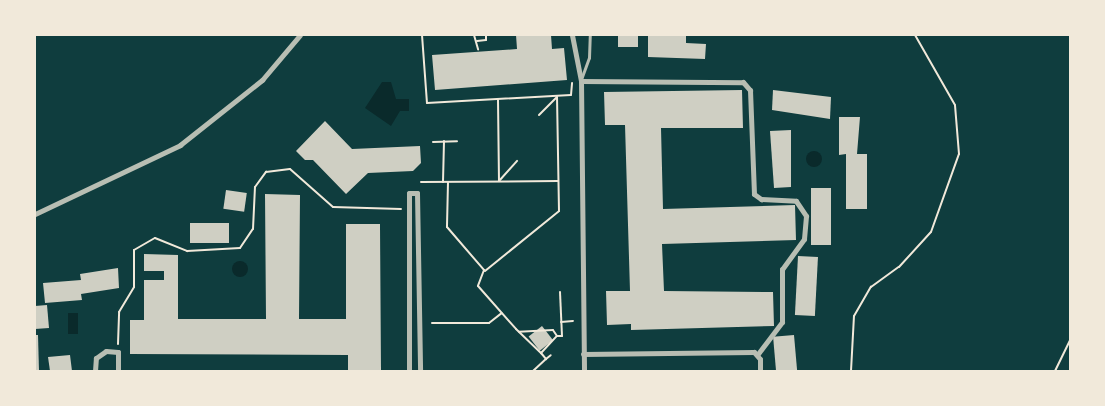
<!DOCTYPE html>
<html>
<head>
<meta charset="utf-8">
<style>
  body { margin:0 }
  #map { position:relative; width:1105px; height:406px; overflow:hidden; background:#0f3d3e; font-family:"Public Sans",sans-serif }
  div>[style] { position:absolute }
  .water>* { inset:0; background:#0a2a2b; transform-origin:0 0 }
  .round { border-radius:50% }
  .building>* { inset:0; background:#cfcfc3; transform-origin:0 0 }
  .path>* { height:2px; margin:-1px; padding:0 1px; transform-origin:1px; border-radius:1px; background:#f1e9da }
  .service>* { height:2.5px; margin:-1.25px; padding:0 1.25px; transform-origin:1.25px; border-radius:1.25px; background:#b8beb3 }
  .minor>* { height:5px; margin:-2.5px; padding:0 2.5px; transform-origin:2.5px; border-radius:2.5px; background:#b8beb3 }
  span { translate:-50% -50%; white-space:nowrap; text-align:center; line-height:1.15; -webkit-text-stroke:5px #f1e9da; paint-order:stroke }
  .frame { position:absolute; inset:0; border:36px solid #f1e9da; pointer-events:none }
</style>
</head>
<body>
<div id="map">
  <div class="water">
    <div style="clip-path:polygon(382px 82px,391px 82px,396px 99px,409px 99px,409px 111px,400px 111px,391px 126px,365px 108px)"></div>
    <div class="round" style="left:806px;top:151px;width:16px;height:16px"></div>
    <div class="round" style="left:232px;top:261px;width:16px;height:16px"></div>
    <div style="left:68px;top:313px;width:10px;height:21px"></div>
  </div>
  <div class="building">
    <div style="clip-path:polygon(516px 35px,551px 35px,552px 49px,564px 48px,567px 80px,435px 90px,432px 55px,517px 49px)"></div>
    <div style="left:618px;top:35px;width:20px;height:12px"></div>
    <div style="clip-path:polygon(648px 35px,686px 36px,686px 43px,706px 44px,705px 59px,648px 57px)"></div>
    <div style="clip-path:polygon(742px 90px,743px 128px,661px 128px,663px 209px,795px 205px,796px 240px,662px 244px,664px 291px,773px 292px,774px 326px,631px 330px,631px 324px,607px 325px,606px 291px,630px 291px,625px 125px,605px 125px,604px 92px)"></div>
    <div style="clip-path:polygon(773px 90px,831px 97px,830px 119px,772px 110px)"></div>
    <div style="clip-path:polygon(839px 117px,860px 117px,857px 154px,867px 154px,867px 209px,846px 209px,846px 154px,839px 155px)"></div>
    <div style="clip-path:polygon(325px 121px,352px 149px,420px 146px,421px 163px,413px 171px,368px 173px,346px 194px,313px 160px,305px 160px,296px 151px)"></div>
    <div style="clip-path:polygon(791px 130px,791px 187px,774px 188px,770px 131px)"></div>
    <div style="left:811px;top:188px;width:20px;height:57px"></div>
    <div style="left:226px;top:190px;width:21px;height:19px;rotate:8deg"></div>
    <div style="clip-path:polygon(265px 194px,300px 195px,299px 319px,346px 319px,346px 224px,380px 224px,381px 371px,348px 371px,348px 355px,130px 354px,130px 320px,144px 320px,144px 280px,164px 280px,164px 271px,144px 271px,144px 254px,178px 255px,178px 319px,266px 319px)"></div>
    <div style="left:190px;top:223px;width:39px;height:20px"></div>
    <div style="left:798px;top:256px;width:20px;height:59px;rotate:3deg"></div>
    <div style="clip-path:polygon(118px 268px,119px 288px,81px 294px,82px 300px,45px 303px,43px 283px,81px 280px,80px 274px)"></div>
    <div style="clip-path:polygon(47px 305px,49px 328px,35px 329px,35px 306px)"></div>
    <div style="left:542px;top:326px;width:18px;height:17px;rotate:52deg"></div>
    <div style="clip-path:polygon(35px 335px,38px 335px,39px 371px,35px 371px)"></div>
    <div style="left:794px;top:335px;width:36px;height:21px;rotate:85deg"></div>
    <div style="clip-path:polygon(70px 355px,72px 371px,50px 371px,48px 357px)"></div>
  </div>
  <div class="path">
    <div style="left:422px;top:35px;width:68px;rotate:85.8deg"></div>
    <div style="left:427px;top:103px;width:144px;rotate:-3.2deg"></div>
    <div style="left:571px;top:95px;width:12px;rotate:-85deg"></div>
    <div style="left:474px;top:35px;width:15px;rotate:74deg"></div>
    <div style="left:477px;top:41px;width:9px;rotate:-6deg"></div>
    <div style="left:486px;top:40px;width:5px;rotate:-90deg"></div>
    <div style="left:498px;top:100px;width:81px;rotate:89.3deg"></div>
    <div style="left:539px;top:115px;width:25px;rotate:-45deg"></div>
    <div style="left:433px;top:142px;width:24px;rotate:-2deg"></div>
    <div style="left:499px;top:181px;width:27px;rotate:-48deg"></div>
    <div style="left:421px;top:182px;width:137px;rotate:-0.4deg"></div>
    <div style="left:443px;top:182px;width:41px;rotate:-88.6deg"></div>
    <div style="left:448px;top:182px;width:45px;rotate:91.3deg"></div>
    <div style="left:447px;top:227px;width:57px;rotate:49.3deg"></div>
    <div style="left:484px;top:270px;width:17px;rotate:111deg"></div>
    <div style="left:478px;top:286px;width:57px;rotate:48.5deg"></div>
    <div style="left:516px;top:329px;width:35px;rotate:44deg"></div>
    <div style="left:541px;top:353px;width:23px;rotate:-47deg"></div>
    <div style="left:557px;top:336px;width:7px;rotate:-124deg"></div>
    <div style="left:553px;top:330px;width:34px;rotate:177deg"></div>
    <div style="left:485px;top:271px;width:95px;rotate:-39deg"></div>
    <div style="left:559px;top:211px;width:114px;rotate:-91deg"></div>
    <div style="left:561px;top:322px;width:12px;rotate:-5deg"></div>
    <div style="left:432px;top:323px;width:57px"></div>
    <div style="left:489px;top:323px;width:16px;rotate:-38deg"></div>
    <div style="left:557px;top:336px;width:5px"></div>
    <div style="left:562px;top:336px;width:44px;rotate:-92.6deg"></div>
    <div style="left:118px;top:344px;width:32px;rotate:-88deg"></div>
    <div style="left:119px;top:312px;width:29px;rotate:-59deg"></div>
    <div style="left:134px;top:287px;width:37px;rotate:-90deg"></div>
    <div style="left:134px;top:250px;width:24px;rotate:-30deg"></div>
    <div style="left:155px;top:238px;width:35px;rotate:22deg"></div>
    <div style="left:187px;top:251px;width:53px;rotate:-3.2deg"></div>
    <div style="left:240px;top:248px;width:23px;rotate:-56deg"></div>
    <div style="left:253px;top:229px;width:42px;rotate:-87.3deg"></div>
    <div style="left:255px;top:187px;width:19px;rotate:-54deg"></div>
    <div style="left:266px;top:172px;width:24px;rotate:-7deg"></div>
    <div style="left:290px;top:169px;width:57px;rotate:41.5deg"></div>
    <div style="left:333px;top:207px;width:68px;rotate:1.7deg"></div>
    <div style="left:541px;top:353px;width:8px;rotate:50deg"></div>
    <div style="left:546px;top:359px;width:6px;rotate:-39deg"></div>
    <div style="left:533px;top:371px;width:18px;rotate:-43deg"></div>
    <div style="left:851px;top:371px;width:55px;rotate:-86.9deg"></div>
    <div style="left:854px;top:316px;width:34px;rotate:-60deg"></div>
    <div style="left:871px;top:287px;width:34px;rotate:-36deg"></div>
    <div style="left:899px;top:267px;width:47px;rotate:-47.6deg"></div>
    <div style="left:931px;top:232px;width:83px;rotate:-70.3deg"></div>
    <div style="left:959px;top:154px;width:49px;rotate:-94.7deg"></div>
    <div style="left:955px;top:105px;width:81px;rotate:-119.7deg"></div>
    <div style="left:1055px;top:371px;width:34px;rotate:-64deg"></div>
  </div>
  <div class="service">
    <div style="left:582px;top:77px;width:20px;rotate:-70deg"></div>
    <div style="left:589px;top:58px;width:23px;rotate:-88deg"></div>
  </div>
  <div class="minor">
    <div style="left:572px;top:35px;width:47px;rotate:78.9deg"></div>
    <div style="left:581px;top:81px;width:290px;rotate:89.4deg"></div>
    <div style="left:581px;top:81px;width:162px;rotate:0.4deg"></div>
    <div style="left:743px;top:82px;width:11px;rotate:49deg"></div>
    <div style="left:750px;top:90px;width:104px;rotate:87.8deg"></div>
    <div style="left:754px;top:194px;width:9px;rotate:36deg"></div>
    <div style="left:761px;top:199px;width:35px;rotate:3deg"></div>
    <div style="left:796px;top:201px;width:18px;rotate:56deg"></div>
    <div style="left:806px;top:216px;width:23px;rotate:95deg"></div>
    <div style="left:804px;top:239px;width:37px;rotate:126deg"></div>
    <div style="left:782px;top:269px;width:53px;rotate:90deg"></div>
    <div style="left:782px;top:322px;width:41px;rotate:127.1deg"></div>
    <div style="left:35px;top:214px;width:161px;rotate:-25.4deg"></div>
    <div style="left:180px;top:145px;width:105px;rotate:-38.4deg"></div>
    <div style="left:262px;top:80px;width:59px;rotate:-49.8deg"></div>
    <div style="left:583px;top:354px;width:171px;rotate:-0.7deg"></div>
    <div style="left:754px;top:352px;width:9px;rotate:49deg"></div>
    <div style="left:760px;top:359px;width:12px;rotate:90deg"></div>
    <div style="left:95px;top:371px;width:13px;rotate:-86deg"></div>
    <div style="left:96px;top:358px;width:12px;rotate:-35deg"></div>
    <div style="left:106px;top:351px;width:12px;rotate:5deg"></div>
    <div style="left:118px;top:352px;width:19px;rotate:90deg"></div>
    <div style="left:409px;top:371px;width:178px;rotate:-90deg"></div>
    <div style="left:409px;top:193px;width:8px"></div>
    <div style="left:417px;top:193px;width:178px;rotate:89deg"></div>
  </div>
  <div class="frame"></div>
</div>
</body>
</html>
